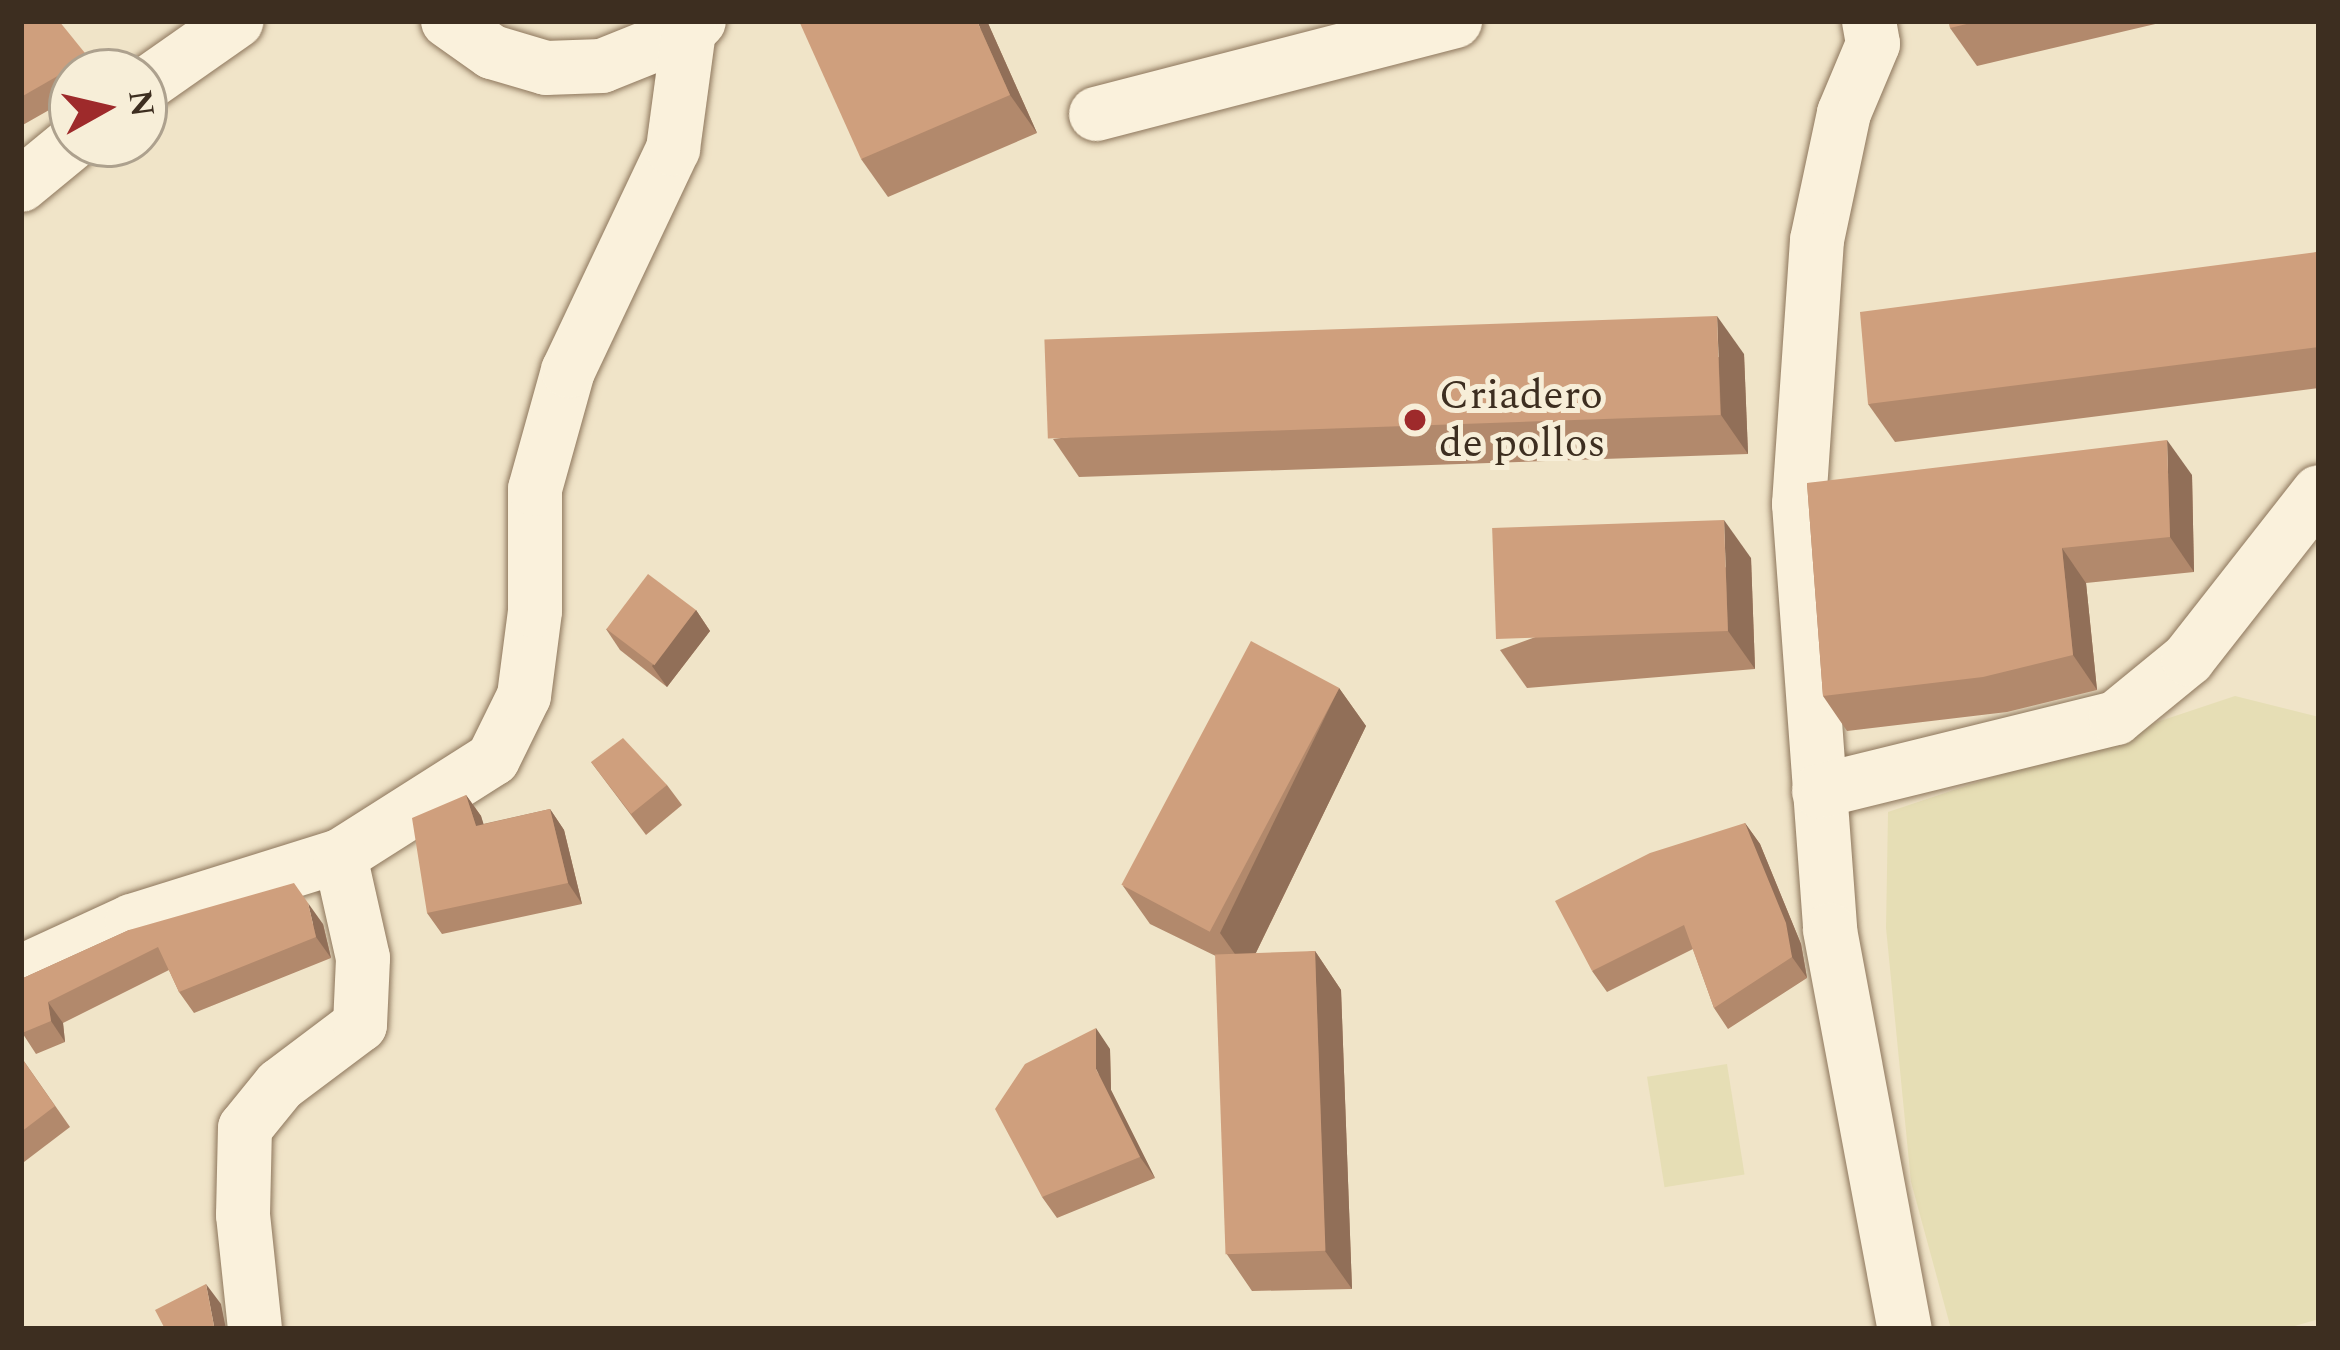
<!DOCTYPE html>
<html>
<head>
<meta charset="utf-8">
<style>
  body { margin:0 }
  #map { position:relative; width:2340px; height:1350px; overflow:hidden; background:#f0e4c8; font-family:Spectral,serif }
  div>[style] { position:absolute }
  .farmland>* { inset:0; background:#e6deb5; transform-origin:0 0 }
  .roads { filter:drop-shadow(0 0 3px #8d765c) drop-shadow(0 0 3px #8d765c) }
  .minor>* { height:54px; margin:-27px; padding:0 27px; transform-origin:27px; border-radius:27px; background:#faf1dc }
  .wall>* { inset:0; background:#b2896c }
  .shaded-wall>* { inset:0; background:#916f58 }
  .building>* { inset:0; background:#cf9f7d; transform-origin:0 0 }
  .dots>* { width:33px; height:33px; translate:-50% -50%; box-sizing:border-box; border:6px solid #f7eed8; border-radius:50% }
  span { translate:-50% -50%; white-space:nowrap; text-align:center; line-height:1.15; -webkit-text-stroke:10px #f7eed8; paint-order:stroke }
  .poi-label { font-size:42px; color:#3d2e20 }
  .left { translate:0 -50%; text-align:left }
  .frame { position:absolute; inset:0; border:24px solid #3d2e20; pointer-events:none }
  .north { position:absolute; left:48px; top:48px; width:120px; height:120px; box-sizing:border-box; background:#f7eed8; border:3px solid #ada18e; border-radius:50%; rotate:82deg; font-size:33px; font-weight:700; line-height:48px; text-align:center; color:#3d2e20 }
  .north::after { content:''; display:block; margin:auto; width:42px; height:54px; background:#9e2a2b; clip-path:polygon(50% 0,100% 100%,50% 72%,0 100%) }
</style>
</head>
<body>
<div id="map">
  <div class="farmland">
    <div style="clip-path:polygon(2235px 696px,2319px 717px,2319px 1319px,2284px 1329px,1951px 1329px,1911px 1182px,1886px 928px,1888px 812px)"></div>
    <div style="left:1727px;top:1064px;width:112px;height:81px;rotate:81deg"></div>
  </div>
  <div class="roads">
    <div class="minor">
      <div style="left:448px;top:21px;width:54px;rotate:35.2deg"></div>
      <div style="left:492px;top:52px;width:56px;rotate:16.5deg"></div>
      <div style="left:546px;top:68px;width:56px;rotate:-2deg"></div>
      <div style="left:602px;top:66px;width:94px;rotate:-21.9deg"></div>
      <div style="left:689px;top:31px;width:14px;rotate:-45deg"></div>
      <div style="left:1869px;top:21px;width:23px;rotate:80deg"></div>
      <div style="left:1873px;top:44px;width:75px;rotate:112.8deg"></div>
      <div style="left:1844px;top:113px;width:130px;rotate:102deg"></div>
      <div style="left:1817px;top:240px;width:265px;rotate:93.9deg"></div>
      <div style="left:1799px;top:504px;width:427px;rotate:85.8deg"></div>
      <div style="left:1830px;top:930px;width:406px;rotate:79.4deg"></div>
      <div style="left:144px;top:86px;width:113px;rotate:-35deg"></div>
      <div style="left:1096px;top:114px;width:371px;rotate:-14.5deg"></div>
      <div style="left:21px;top:185px;width:66px;rotate:-39.5deg"></div>
      <div style="left:1819px;top:791px;width:306px;rotate:-13.8deg"></div>
      <div style="left:2116px;top:718px;width:93px;rotate:-39.3deg"></div>
      <div style="left:2188px;top:659px;width:212px;rotate:-51.9deg"></div>
      <div style="left:21px;top:972px;width:122px;rotate:-24.7deg"></div>
      <div style="left:132px;top:921px;width:218px;rotate:-17.4deg"></div>
      <div style="left:340px;top:856px;width:181px;rotate:-32.4deg"></div>
      <div style="left:493px;top:759px;width:70px;rotate:-63.8deg"></div>
      <div style="left:524px;top:696px;width:86px;rotate:-82.6deg"></div>
      <div style="left:535px;top:611px;width:122px;rotate:-90deg"></div>
      <div style="left:535px;top:489px;width:123px;rotate:-74.4deg"></div>
      <div style="left:568px;top:371px;width:246px;rotate:-64.7deg"></div>
      <div style="left:673px;top:149px;width:119px;rotate:-82.3deg"></div>
      <div style="left:255px;top:1329px;width:115px;rotate:-96deg"></div>
      <div style="left:243px;top:1215px;width:87px;rotate:-88.7deg"></div>
      <div style="left:245px;top:1128px;width:55px;rotate:-50.9deg"></div>
      <div style="left:280px;top:1085px;width:100px;rotate:-36.9deg"></div>
      <div style="left:360px;top:1025px;width:67px;rotate:-87.4deg"></div>
      <div style="left:363px;top:958px;width:105px;rotate:-102.7deg"></div>
    </div>
  </div>
  <div class="wall">
    <div style="clip-path:polygon(21px 21px,89px 58px,99px 72px,72px 72px,72px 97px,21px 126px)"></div>
    <div style="clip-path:polygon(987px 21px,1037px 133px,888px 197px,861px 159px)"></div>
    <div style="clip-path:polygon(1949px 21px,2168px 21px,1977px 66px,1950px 28px)"></div>
    <div style="clip-path:polygon(2317px 252px,2319px 255px,2319px 388px,1895px 442px,1868px 404px)"></div>
    <div style="clip-path:polygon(1744px 354px,1748px 454px,1079px 477px,1053px 439px)"></div>
    <div style="clip-path:polygon(2192px 475px,2194px 572px,2086px 583px,2097px 690px,2007px 712px,1847px 731px,1823px 696px,1807px 483px)"></div>
    <div style="clip-path:polygon(1751px 558px,1755px 669px,1527px 688px,1500px 650px)"></div>
    <div style="clip-path:polygon(696px 610px,710px 631px,667px 687px,620px 650px,606px 629px)"></div>
    <div style="clip-path:polygon(1339px 688px,1366px 726px,1253px 959px,1315px 951px,1341px 990px,1352px 1289px,1252px 1291px,1226px 1253px,1228px 962px,1150px 924px,1123px 886px)"></div>
    <div style="clip-path:polygon(591px 762px,667px 785px,682px 805px,646px 835px)"></div>
    <div style="clip-path:polygon(466px 795px,481px 816px,483px 824px,550px 809px,564px 830px,582px 904px,442px 934px,427px 913px)"></div>
    <div style="clip-path:polygon(1745px 823px,1760px 844px,1801px 944px,1807px 978px,1728px 1029px,1714px 1008px,1693px 949px,1607px 992px,1592px 971px)"></div>
    <div style="clip-path:polygon(323px 924px,331px 958px,194px 1013px,179px 992px,169px 970px,63px 1023px,65px 1042px,36px 1054px,21px 1031px,21px 979px,129px 930px)"></div>
    <div style="clip-path:polygon(1110px 1049px,1111px 1090px,1155px 1178px,1057px 1218px,1042px 1197px)"></div>
    <div style="clip-path:polygon(21px 1057px,70px 1127px,24px 1162px,21px 1158px)"></div>
  </div>
  <div class="shaded-wall">
    <div style="clip-path:polygon(977px 21px,987px 21px,1037px 133px,1010px 95px)"></div>
    <div style="clip-path:polygon(1717px 316px,1744px 354px,1748px 454px,1721px 415px)"></div>
    <div style="clip-path:polygon(2167px 440px,2192px 475px,2194px 572px,2170px 537px)"></div>
    <div style="clip-path:polygon(1724px 520px,1751px 558px,1755px 669px,1728px 631px)"></div>
    <div style="clip-path:polygon(2062px 548px,2086px 583px,2097px 690px,2073px 655px)"></div>
    <div style="clip-path:polygon(696px 610px,710px 631px,667px 687px,652px 666px)"></div>
    <div style="clip-path:polygon(1339px 688px,1366px 726px,1247px 971px,1220px 933px)"></div>
    <div style="clip-path:polygon(466px 795px,481px 816px,491px 847px,476px 826px)"></div>
    <div style="clip-path:polygon(550px 809px,564px 830px,582px 904px,568px 883px)"></div>
    <div style="clip-path:polygon(1745px 823px,1760px 844px,1801px 944px,1807px 978px,1792px 957px)"></div>
    <div style="clip-path:polygon(308px 903px,323px 924px,331px 958px,316px 937px)"></div>
    <div style="clip-path:polygon(1315px 951px,1341px 990px,1352px 1289px,1325px 1251px)"></div>
    <div style="clip-path:polygon(48px 1002px,63px 1023px,65px 1042px,51px 1021px)"></div>
    <div style="clip-path:polygon(1096px 1028px,1110px 1049px,1111px 1090px,1155px 1178px,1140px 1157px,1096px 1069px)"></div>
    <div style="clip-path:polygon(206px 1284px,221px 1304px,226px 1329px,217px 1329px,214px 1326px)"></div>
  </div>
  <div class="building">
    <div style="clip-path:polygon(21px 21px,59px 21px,89px 58px,21px 97px)"></div>
    <div style="clip-path:polygon(799px 21px,977px 21px,1010px 95px,861px 159px)"></div>
    <div style="clip-path:polygon(1949px 21px,1979px 21px,1950px 28px)"></div>
    <div style="clip-path:polygon(2317px 252px,2319px 258px,2319px 347px,1868px 404px,1860px 312px)"></div>
    <div style="left:1717px;top:316px;width:99px;height:673px;rotate:88deg"></div>
    <div style="clip-path:polygon(2167px 440px,2170px 537px,2062px 548px,2073px 655px,1983px 677px,1823px 696px,1807px 483px)"></div>
    <div style="left:1724px;top:520px;width:111px;height:232px;rotate:88deg"></div>
    <div style="left:648px;top:574px;width:60px;height:69px;rotate:37deg"></div>
    <div style="left:1251px;top:641px;width:100px;height:276px;rotate:28deg"></div>
    <div style="clip-path:polygon(623px 738px,667px 785px,631px 814px,591px 762px)"></div>
    <div style="clip-path:polygon(466px 795px,476px 826px,550px 809px,568px 883px,427px 913px,412px 818px)"></div>
    <div style="clip-path:polygon(1745px 823px,1786px 923px,1792px 957px,1714px 1008px,1684px 925px,1592px 971px,1555px 901px,1650px 853px)"></div>
    <div style="clip-path:polygon(294px 883px,308px 903px,316px 937px,179px 992px,158px 947px,48px 1002px,51px 1021px,22px 1033px,21px 979px,129px 930px)"></div>
    <div style="left:1315px;top:951px;width:300px;height:100px;rotate:88deg"></div>
    <div style="clip-path:polygon(1096px 1028px,1096px 1069px,1140px 1157px,1042px 1197px,995px 1109px,1025px 1064px)"></div>
    <div style="clip-path:polygon(21px 1057px,55px 1106px,21px 1132px)"></div>
    <div style="clip-path:polygon(206px 1284px,214px 1326px,220px 1329px,165px 1329px,155px 1310px)"></div>
  </div>
  <div class="dots">
    <div style="left:1415px;top:420px;background:#9e2a2b"></div>
  </div>
  <div class="poi-label">
    <span class="left" style="left:1439px;top:420px">Criadero<br>de pollos</span>
  </div>
  <div class="frame"></div>
  <div class="north">N</div>
</div>
</body>
</html>
